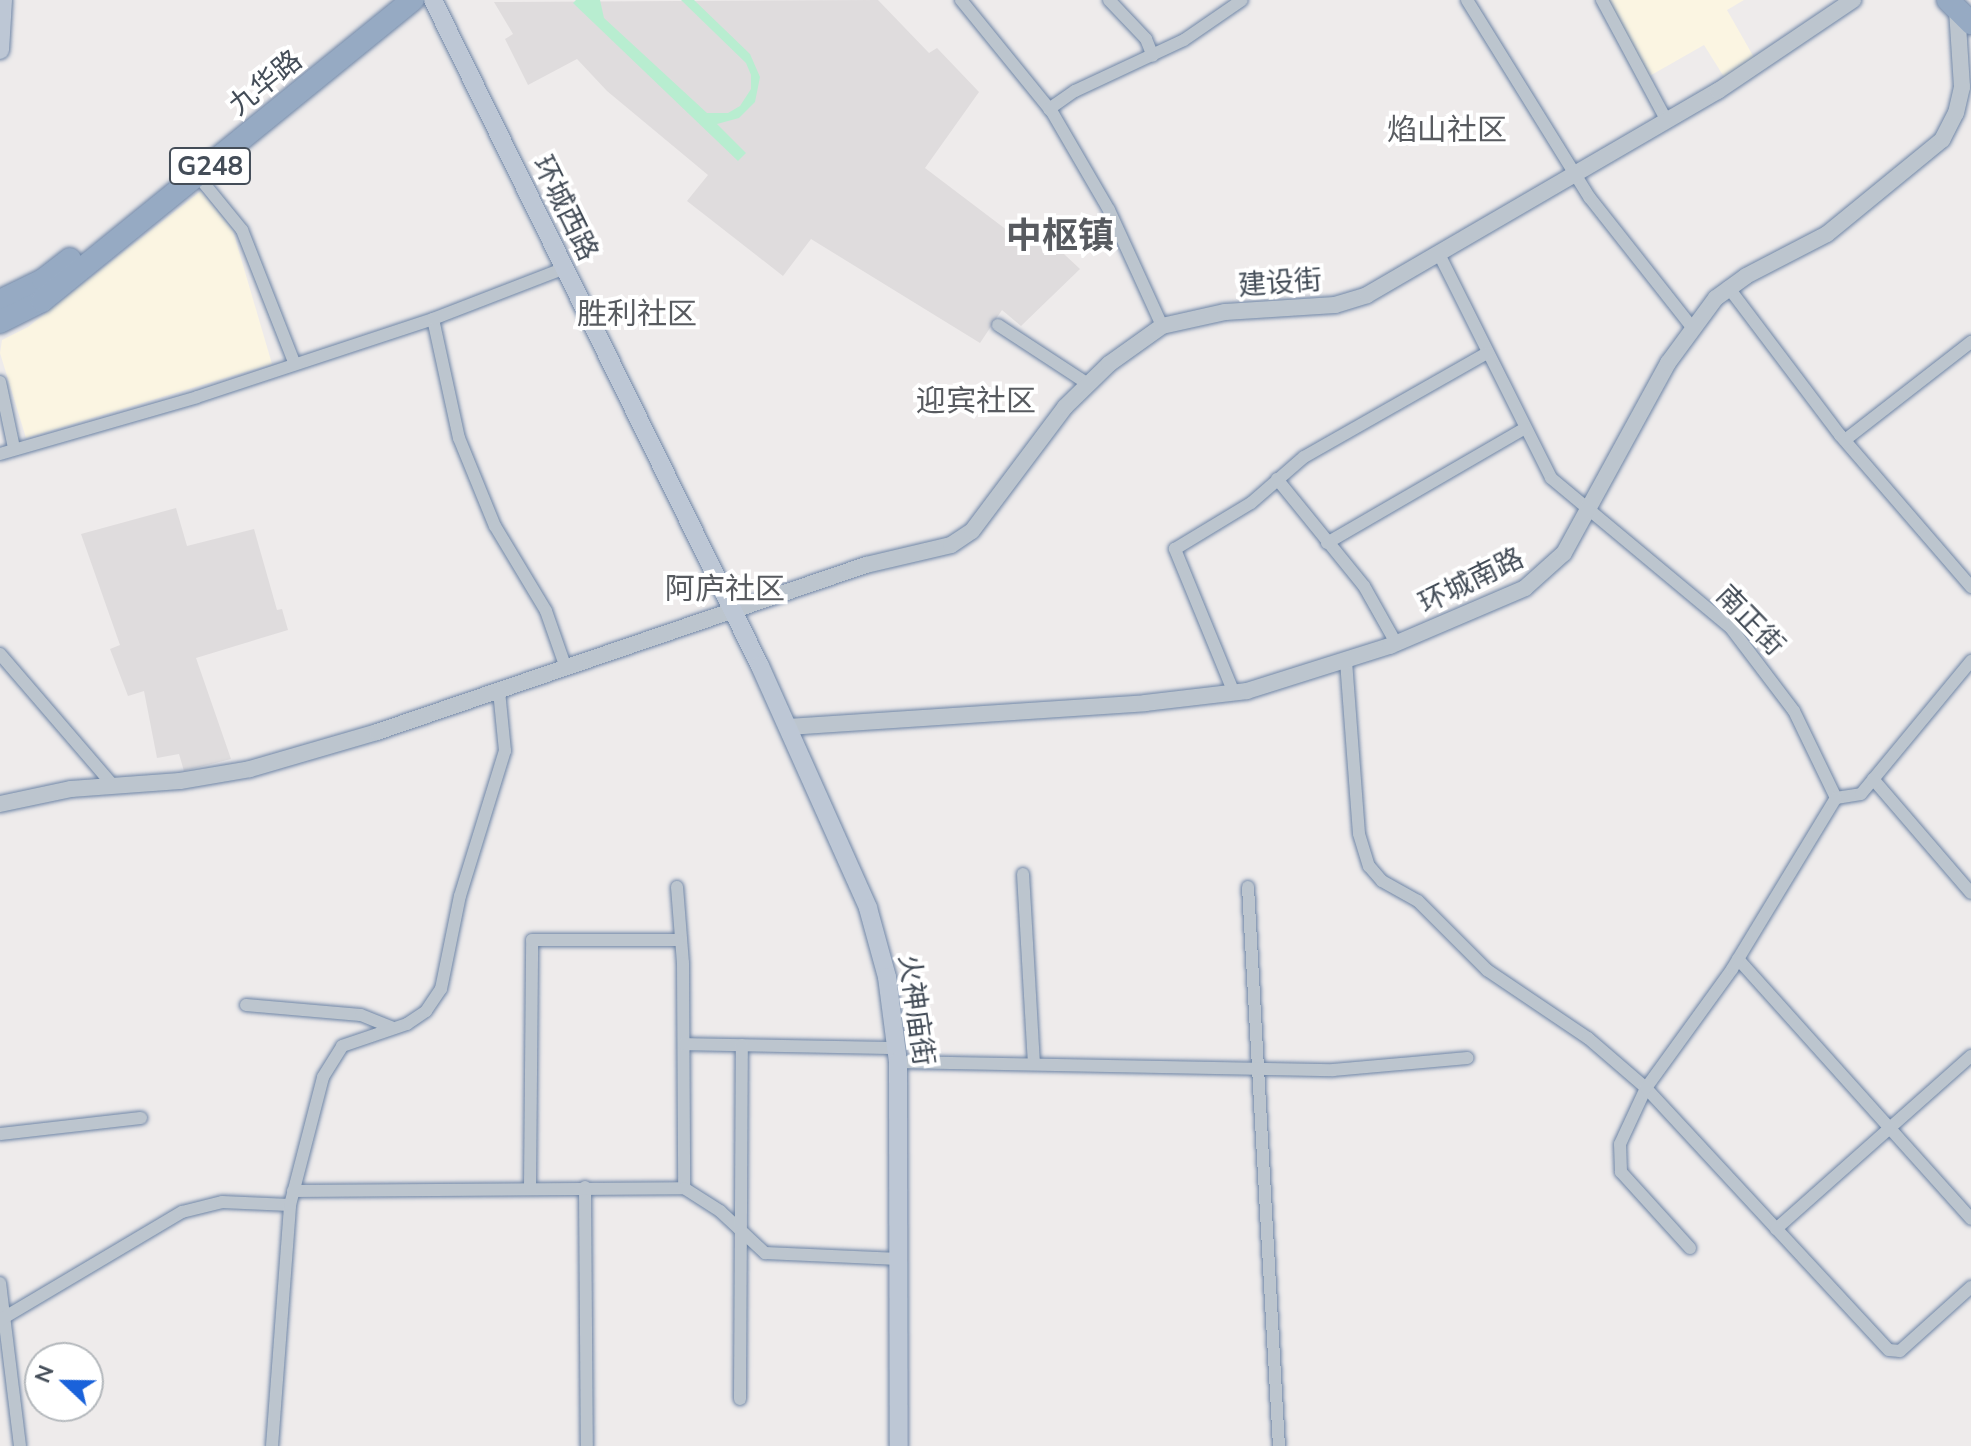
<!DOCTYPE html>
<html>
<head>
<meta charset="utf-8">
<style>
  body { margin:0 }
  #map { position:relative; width:1971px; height:1446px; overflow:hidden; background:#eeebeb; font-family:Mulish,"Noto Sans SC",sans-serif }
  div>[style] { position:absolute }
  .commercial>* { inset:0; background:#fbf5e2 }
  .education>* { inset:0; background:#dfdcdd }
  .green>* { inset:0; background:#b8edd0 }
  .roads { filter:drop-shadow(0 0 2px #6e85a6) drop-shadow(0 0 2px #6e85a6) }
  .minor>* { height:12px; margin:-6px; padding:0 6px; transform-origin:6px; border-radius:6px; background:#bcc5ce }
  .tertiary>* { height:16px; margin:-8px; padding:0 8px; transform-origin:8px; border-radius:8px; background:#bcc5ce }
  .secondary>* { height:18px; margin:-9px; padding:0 9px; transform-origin:9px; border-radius:9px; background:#bdc7d5 }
  .trunk>* { height:22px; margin:-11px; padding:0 11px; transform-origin:11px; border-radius:11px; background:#96aac3 }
  span { translate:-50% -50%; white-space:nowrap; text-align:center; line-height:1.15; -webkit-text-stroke:8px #fff; paint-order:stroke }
  .shield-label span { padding:2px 6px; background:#fff; border:2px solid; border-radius:6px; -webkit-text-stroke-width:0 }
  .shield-label { font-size:26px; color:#444d58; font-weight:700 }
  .street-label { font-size:28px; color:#444d58 }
  .neighbourhood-label { font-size:30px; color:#585b60 }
  .district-label { font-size:36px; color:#585b60; font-weight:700 }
  .north { position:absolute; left:24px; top:1342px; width:80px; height:80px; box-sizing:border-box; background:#fff; border:2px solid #b4b8bc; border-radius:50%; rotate:292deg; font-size:22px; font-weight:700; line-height:32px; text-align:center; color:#444d58 }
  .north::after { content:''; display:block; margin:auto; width:28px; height:36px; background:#1a62da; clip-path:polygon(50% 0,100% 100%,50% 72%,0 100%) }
</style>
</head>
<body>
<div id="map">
  <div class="commercial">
    <div style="clip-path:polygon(1607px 0,1744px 0,1727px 10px,1756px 61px,1726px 80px,1704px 45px,1646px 78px)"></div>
    <div style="clip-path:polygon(201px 191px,233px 231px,272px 364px,26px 438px,0 353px,2px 340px,28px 327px)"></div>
  </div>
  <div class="education">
    <div style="clip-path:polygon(878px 0,929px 53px,937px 48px,979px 92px,925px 168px,1020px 240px,1034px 226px,1080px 269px,1021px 326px,1002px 310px,980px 343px,811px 239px,783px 276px,687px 201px,708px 175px,607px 91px,577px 59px,528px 85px,505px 39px,513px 34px,494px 2px)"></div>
    <div style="clip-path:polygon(176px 508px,187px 546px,254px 529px,277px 610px,282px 609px,288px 630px,196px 658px,231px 759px,184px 771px,179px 754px,157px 758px,144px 691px,128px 696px,110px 649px,120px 645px,81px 534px)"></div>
  </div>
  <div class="green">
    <div style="clip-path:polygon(576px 0,600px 0,604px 18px,707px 113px,728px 113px,740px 106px,751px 89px,751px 75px,746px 63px,681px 0,694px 0,750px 54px,760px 77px,755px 102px,739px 118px,717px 124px,746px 153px,738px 161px,573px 3px)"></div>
  </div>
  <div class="roads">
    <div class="minor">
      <div style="left:961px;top:0;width:144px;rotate:50.9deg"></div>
      <div style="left:1052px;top:112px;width:113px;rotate:59.8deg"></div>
      <div style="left:1109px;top:210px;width:128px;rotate:65.4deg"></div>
      <div style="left:1109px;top:0;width:54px;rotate:46.5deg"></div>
      <div style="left:1146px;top:39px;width:18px;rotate:68deg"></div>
      <div style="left:1467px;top:0;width:233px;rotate:58.2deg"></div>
      <div style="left:1590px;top:198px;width:164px;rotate:51.7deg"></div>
      <div style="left:1602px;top:0;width:137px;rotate:61.8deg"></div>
      <div style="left:1049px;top:109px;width:32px;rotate:-35deg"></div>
      <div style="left:1075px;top:91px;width:120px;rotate:-25.1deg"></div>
      <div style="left:1184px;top:40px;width:70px;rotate:-34.6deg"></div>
      <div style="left:198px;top:176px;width:70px;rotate:50.8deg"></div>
      <div style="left:242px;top:230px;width:142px;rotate:68.5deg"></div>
      <div style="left:1439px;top:254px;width:250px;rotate:63.4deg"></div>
      <div style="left:1551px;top:478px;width:234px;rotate:39.8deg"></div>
      <div style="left:1731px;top:628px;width:104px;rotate:52.8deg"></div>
      <div style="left:1794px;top:711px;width:97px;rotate:64.2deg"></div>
      <div style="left:1728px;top:287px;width:186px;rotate:52.9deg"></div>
      <div style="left:1840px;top:435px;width:201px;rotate:49.2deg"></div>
      <div style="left:433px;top:319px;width:122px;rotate:77.7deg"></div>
      <div style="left:459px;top:438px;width:95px;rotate:67.8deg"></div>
      <div style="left:495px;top:526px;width:99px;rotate:59deg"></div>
      <div style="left:546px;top:611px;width:60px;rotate:70.7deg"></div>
      <div style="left:998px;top:325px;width:108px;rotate:33.2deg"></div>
      <div style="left:0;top:382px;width:67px;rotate:78deg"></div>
      <div style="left:1845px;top:440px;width:160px;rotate:-37.9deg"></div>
      <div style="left:0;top:454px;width:205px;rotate:-16.1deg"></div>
      <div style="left:197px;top:397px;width:249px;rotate:-18.3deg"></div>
      <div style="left:433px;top:319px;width:142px;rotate:-21.1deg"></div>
      <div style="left:1277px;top:479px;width:138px;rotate:50.9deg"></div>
      <div style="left:1364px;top:586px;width:65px;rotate:60.7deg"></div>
      <div style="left:1327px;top:543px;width:228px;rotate:-30.1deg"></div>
      <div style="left:0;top:654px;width:172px;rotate:49.3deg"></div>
      <div style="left:1346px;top:661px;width:173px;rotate:85.7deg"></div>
      <div style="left:1359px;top:834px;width:34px;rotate:73deg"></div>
      <div style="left:1369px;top:866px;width:20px;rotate:49deg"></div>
      <div style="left:1382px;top:881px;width:41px;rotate:29.1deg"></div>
      <div style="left:1418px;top:901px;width:98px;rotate:45deg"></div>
      <div style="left:1487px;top:970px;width:122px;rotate:34deg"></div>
      <div style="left:1588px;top:1038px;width:77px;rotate:40.8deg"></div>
      <div style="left:1646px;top:1088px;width:357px;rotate:47.2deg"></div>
      <div style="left:1889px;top:1350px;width:11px;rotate:5deg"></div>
      <div style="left:1900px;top:1351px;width:96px;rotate:-42deg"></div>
      <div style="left:1234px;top:693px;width:156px;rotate:-112.3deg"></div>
      <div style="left:1175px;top:549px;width:89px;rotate:-31.2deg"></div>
      <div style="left:1251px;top:503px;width:70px;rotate:-41deg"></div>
      <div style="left:1304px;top:457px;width:210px;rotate:-29.6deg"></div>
      <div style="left:1873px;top:779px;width:150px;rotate:49.3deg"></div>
      <div style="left:1836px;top:798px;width:25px;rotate:-9deg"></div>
      <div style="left:1861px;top:794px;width:173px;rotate:-50.4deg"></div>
      <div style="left:1023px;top:874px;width:190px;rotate:86.7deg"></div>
      <div style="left:677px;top:887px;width:76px;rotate:85.5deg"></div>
      <div style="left:683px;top:963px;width:225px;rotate:89.7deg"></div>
      <div style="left:1248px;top:887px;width:560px;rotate:86.83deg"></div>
      <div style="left:1738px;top:959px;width:349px;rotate:48.1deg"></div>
      <div style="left:246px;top:1005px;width:115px;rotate:5deg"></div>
      <div style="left:361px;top:1015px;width:35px;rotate:22deg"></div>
      <div style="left:684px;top:1044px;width:213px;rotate:1.1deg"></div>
      <div style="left:898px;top:1062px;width:435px;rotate:1.1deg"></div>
      <div style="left:1333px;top:1070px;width:135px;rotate:-5.1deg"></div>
      <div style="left:0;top:1134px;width:142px;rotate:-6.5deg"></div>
      <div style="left:530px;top:1187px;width:247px;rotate:-89.5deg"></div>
      <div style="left:532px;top:940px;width:146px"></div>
      <div style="left:585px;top:1187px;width:259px;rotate:89.6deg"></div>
      <div style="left:293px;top:1191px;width:391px;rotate:-0.4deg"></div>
      <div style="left:684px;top:1188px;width:43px;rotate:32.6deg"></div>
      <div style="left:720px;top:1211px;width:62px;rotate:43deg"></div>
      <div style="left:765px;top:1253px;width:134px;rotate:2.6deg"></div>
      <div style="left:1776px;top:1229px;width:261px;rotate:-41.6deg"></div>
      <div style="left:1690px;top:1248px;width:103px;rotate:-132.2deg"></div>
      <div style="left:1621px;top:1172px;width:28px;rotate:-92deg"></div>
      <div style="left:1620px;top:1144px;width:62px;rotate:-65.1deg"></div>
      <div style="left:1646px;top:1088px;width:147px;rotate:-54.1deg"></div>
      <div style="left:1732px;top:969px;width:200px;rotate:-58.7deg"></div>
      <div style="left:0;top:1283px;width:164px;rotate:83deg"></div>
      <div style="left:0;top:1320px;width:212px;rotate:-30.7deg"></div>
      <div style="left:182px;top:1212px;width:41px;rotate:-14deg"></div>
      <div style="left:222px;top:1202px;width:68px;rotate:2.5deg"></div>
      <div style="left:740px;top:1399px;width:354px;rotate:-89.7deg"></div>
      <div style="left:272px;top:1446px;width:242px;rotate:-85.7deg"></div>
      <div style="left:290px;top:1205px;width:132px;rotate:-75.5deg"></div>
      <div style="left:323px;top:1077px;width:36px;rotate:-58deg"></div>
      <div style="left:342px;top:1046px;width:69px;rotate:-18.7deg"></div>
      <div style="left:407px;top:1024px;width:23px;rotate:-34deg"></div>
      <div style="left:426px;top:1011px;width:27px;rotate:-56deg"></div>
      <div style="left:441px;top:989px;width:95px;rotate:-78.5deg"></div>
      <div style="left:460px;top:896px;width:152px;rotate:-72.8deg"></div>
      <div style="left:505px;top:751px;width:60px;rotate:-95.7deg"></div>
    </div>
    <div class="tertiary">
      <div style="left:788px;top:727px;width:358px;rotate:-3.8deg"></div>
      <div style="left:1145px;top:703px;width:103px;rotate:-6.7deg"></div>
      <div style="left:1247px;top:691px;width:150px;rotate:-17.5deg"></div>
      <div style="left:1390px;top:646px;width:147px;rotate:-23.2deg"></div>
      <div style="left:1525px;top:588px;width:52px;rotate:-41.9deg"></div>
      <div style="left:1564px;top:553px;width:217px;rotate:-61.3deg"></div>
      <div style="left:1668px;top:363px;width:81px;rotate:-53.6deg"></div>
      <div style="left:1716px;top:298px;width:37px;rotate:-36deg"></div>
      <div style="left:1746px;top:276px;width:91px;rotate:-27.4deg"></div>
      <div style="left:1827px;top:234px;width:149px;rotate:-39.3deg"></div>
      <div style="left:1942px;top:140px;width:30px;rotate:-63deg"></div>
      <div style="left:1956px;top:113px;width:27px;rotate:-77deg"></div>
      <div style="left:1962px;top:87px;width:78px;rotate:-93.7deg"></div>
      <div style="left:0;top:804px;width:73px;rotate:-11.9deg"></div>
      <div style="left:71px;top:789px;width:109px;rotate:-4.2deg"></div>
      <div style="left:180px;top:781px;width:71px;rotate:-9.7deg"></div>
      <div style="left:250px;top:769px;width:132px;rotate:-16.2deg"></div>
      <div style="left:377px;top:732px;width:517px;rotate:-18.86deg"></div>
      <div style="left:866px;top:565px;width:87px;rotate:-13.2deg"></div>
      <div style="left:951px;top:545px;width:25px;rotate:-34deg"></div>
      <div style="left:972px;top:531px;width:155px;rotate:-53.1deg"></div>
      <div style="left:1065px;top:407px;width:62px;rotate:-44.3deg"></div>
      <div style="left:1109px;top:364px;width:65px;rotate:-35.6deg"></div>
      <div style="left:1162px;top:326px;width:65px;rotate:-12.5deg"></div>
      <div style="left:1225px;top:312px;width:110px;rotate:-3.6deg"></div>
      <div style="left:1335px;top:305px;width:34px;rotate:-17deg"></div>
      <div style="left:1367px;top:295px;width:406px;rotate:-30.2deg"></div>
      <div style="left:1718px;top:91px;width:163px;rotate:-34deg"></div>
    </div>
    <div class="secondary">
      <div style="left:433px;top:0;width:742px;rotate:63.85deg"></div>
      <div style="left:760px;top:666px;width:265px;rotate:65.9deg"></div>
      <div style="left:868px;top:908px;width:72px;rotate:74.6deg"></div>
      <div style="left:887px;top:977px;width:86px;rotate:82.6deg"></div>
      <div style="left:898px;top:1062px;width:384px;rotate:89.9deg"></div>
      <div style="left:0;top:50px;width:50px;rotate:-86.6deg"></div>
    </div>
    <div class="trunk">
      <div style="left:1948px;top:0;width:33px;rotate:45deg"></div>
      <div style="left:0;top:301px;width:48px;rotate:-26deg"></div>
      <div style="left:43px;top:280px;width:34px;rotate:-38deg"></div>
      <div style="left:0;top:322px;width:47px;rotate:-26.6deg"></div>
      <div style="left:42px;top:301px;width:478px;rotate:-39.1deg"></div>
    </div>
  </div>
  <div class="shield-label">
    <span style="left:210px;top:166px">G248</span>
  </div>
  <div class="street-label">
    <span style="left:265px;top:82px;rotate:-39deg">九华路</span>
    <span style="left:566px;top:208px;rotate:64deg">环城西路</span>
    <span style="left:1280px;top:282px;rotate:-4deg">建设街</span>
    <span style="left:1471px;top:580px;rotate:-26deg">环城南路</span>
    <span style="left:1751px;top:620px;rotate:46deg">南正街</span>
    <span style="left:917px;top:1010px;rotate:82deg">火神庙街</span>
  </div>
  <div class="neighbourhood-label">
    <span style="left:1447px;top:129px">焰山社区</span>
    <span style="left:637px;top:313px">胜利社区</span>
    <span style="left:976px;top:400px">迎宾社区</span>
    <span style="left:725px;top:588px">阿庐社区</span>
  </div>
  <div class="district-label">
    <span style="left:1060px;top:235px">中枢镇</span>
  </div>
  <div class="north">N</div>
</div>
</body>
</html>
